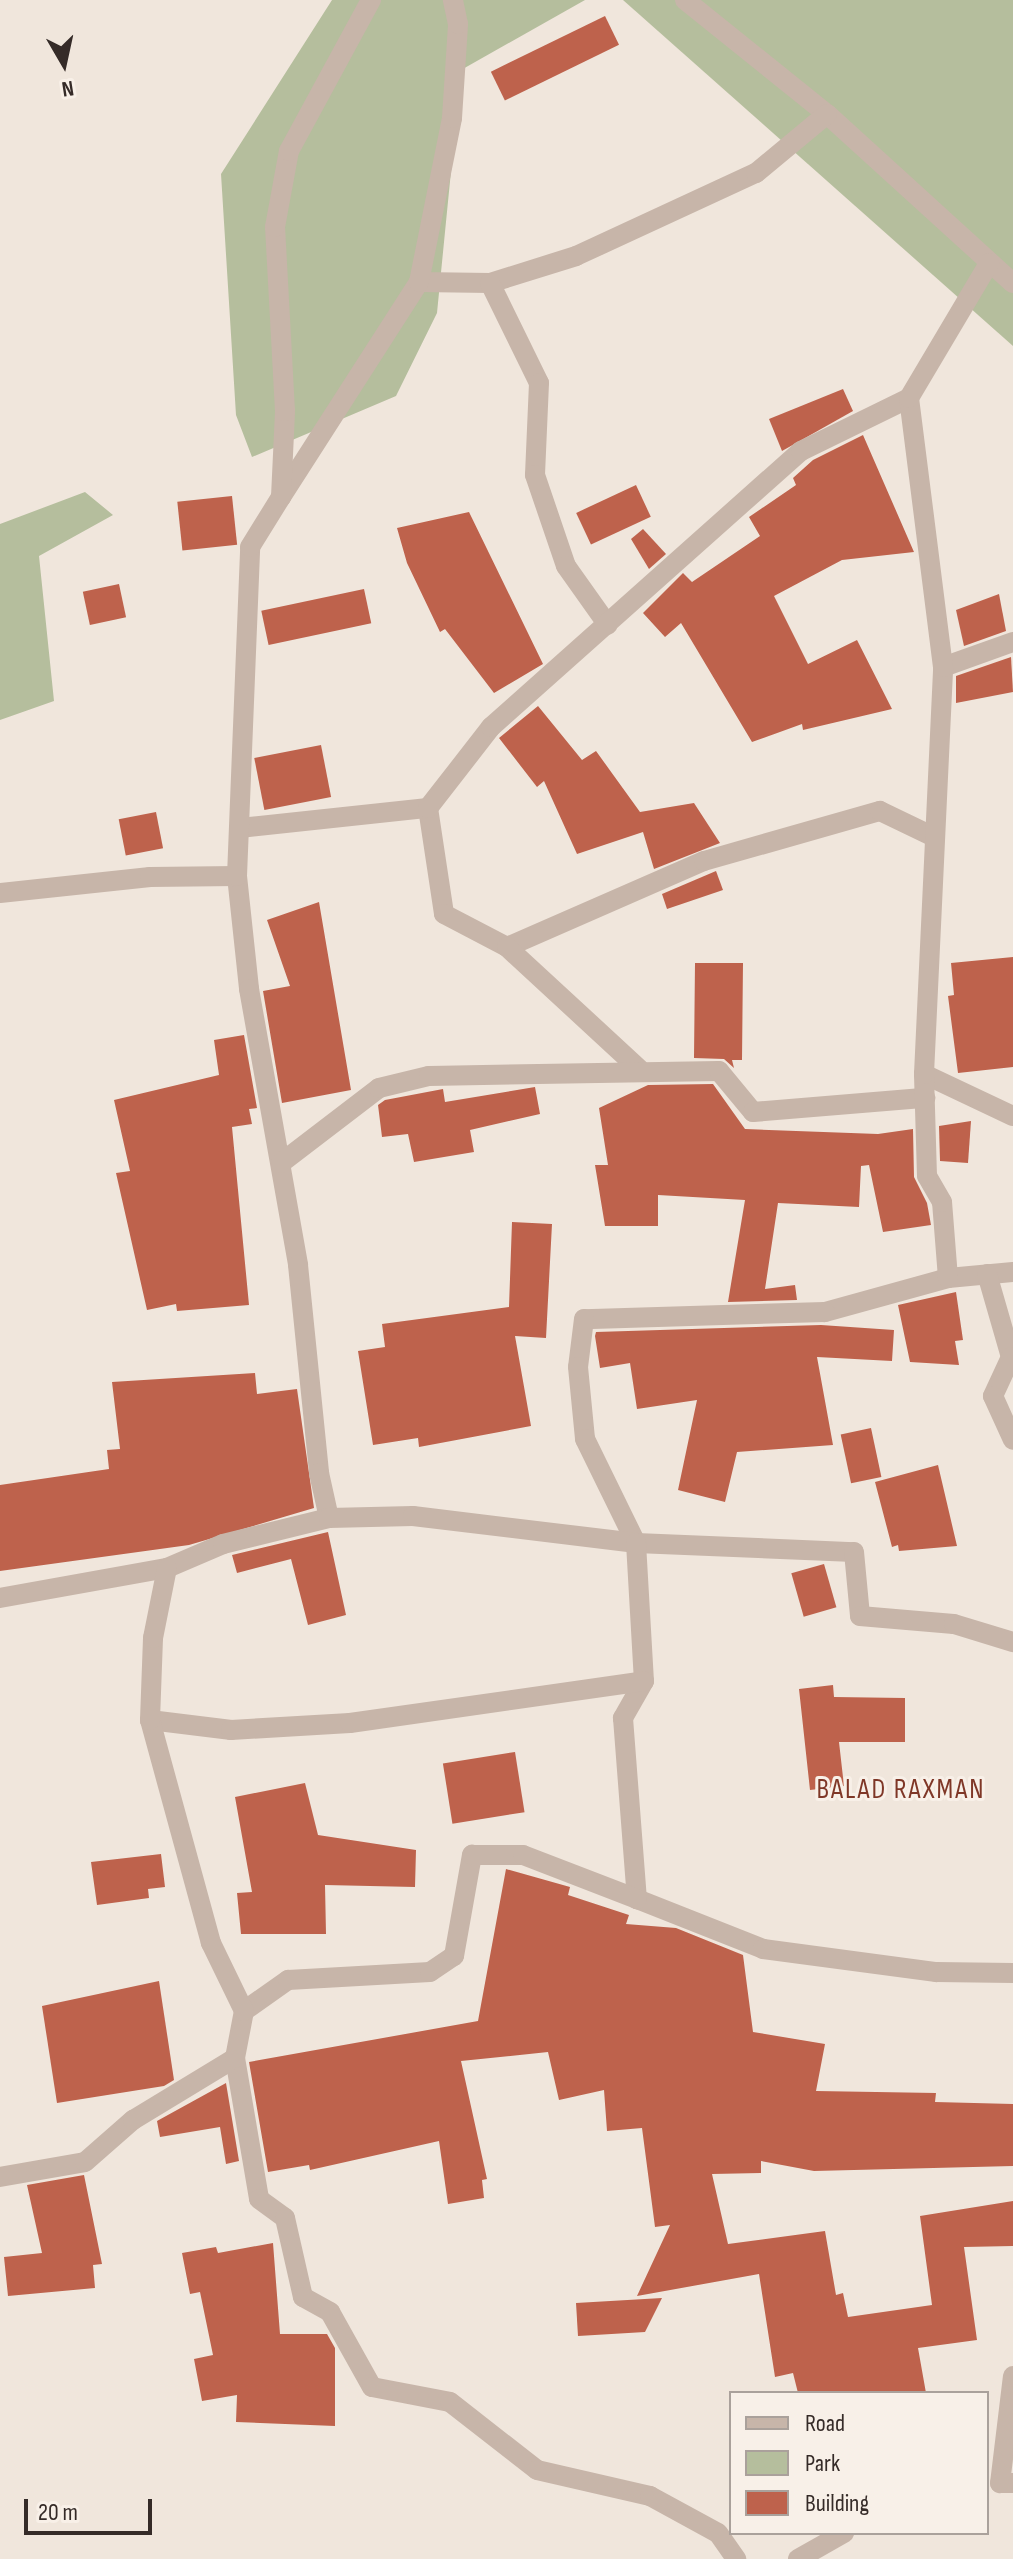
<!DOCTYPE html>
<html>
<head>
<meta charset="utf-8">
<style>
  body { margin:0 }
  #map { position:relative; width:1013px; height:2559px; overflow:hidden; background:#f0e6dc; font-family:"Sofia Sans Condensed",sans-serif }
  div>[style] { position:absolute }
  .green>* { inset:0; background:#b5be9d }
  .building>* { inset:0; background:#be624c; transform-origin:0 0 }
  .minor>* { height:20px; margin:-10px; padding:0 10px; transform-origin:10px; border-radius:10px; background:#c7b5a9 }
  span { translate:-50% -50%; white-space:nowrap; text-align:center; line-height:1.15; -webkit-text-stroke:6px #f8f0e8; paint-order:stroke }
  .quarter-label { font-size:28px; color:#7f3727; letter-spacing:2px }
  .legend { position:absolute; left:729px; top:2391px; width:260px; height:144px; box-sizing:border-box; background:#f8f0e8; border:2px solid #aaa19b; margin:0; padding:10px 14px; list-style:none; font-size:24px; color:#352b28 }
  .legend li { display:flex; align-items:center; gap:16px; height:40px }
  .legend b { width:40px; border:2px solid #aaa19b }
  .north { position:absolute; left:24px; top:24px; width:80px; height:80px; -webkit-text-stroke:6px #f8f0e8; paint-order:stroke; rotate:171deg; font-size:22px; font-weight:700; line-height:32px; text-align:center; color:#352b28 }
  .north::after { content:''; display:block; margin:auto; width:28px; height:36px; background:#352b28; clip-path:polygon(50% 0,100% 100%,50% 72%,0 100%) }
  .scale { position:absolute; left:24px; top:2499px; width:128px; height:36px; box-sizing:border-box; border:4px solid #352b28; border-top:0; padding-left:10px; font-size:24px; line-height:28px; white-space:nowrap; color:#352b28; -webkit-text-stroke:6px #f8f0e8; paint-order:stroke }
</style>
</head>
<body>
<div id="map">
  <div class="green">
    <div style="clip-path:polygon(332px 0,585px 0,461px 70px,437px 313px,396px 396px,252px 457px,236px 415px,221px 174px)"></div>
    <div style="clip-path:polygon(623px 0,1013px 0,1013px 346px)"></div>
    <div style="clip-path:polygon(85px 492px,113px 515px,39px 556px,54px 701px,0 720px,0 524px)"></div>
  </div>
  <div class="building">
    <div style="left:605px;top:16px;width:32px;height:127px;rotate:64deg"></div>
    <div style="clip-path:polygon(843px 389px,853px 411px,782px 451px,769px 419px)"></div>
    <div style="clip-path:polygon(863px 435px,914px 552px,842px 560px,774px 596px,808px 664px,857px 640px,892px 709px,803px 730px,802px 724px,752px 742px,681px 623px,665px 637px,643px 613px,683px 573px,692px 582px,760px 536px,749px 517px,796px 485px,793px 478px,813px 460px)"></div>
    <div style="left:636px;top:485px;width:35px;height:66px;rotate:65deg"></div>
    <div style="left:232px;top:496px;width:49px;height:55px;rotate:84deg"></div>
    <div style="clip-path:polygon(469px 512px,543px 664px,494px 693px,445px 629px,440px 632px,407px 563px,397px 528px)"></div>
    <div style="clip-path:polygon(643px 529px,666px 554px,649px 569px,631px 539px)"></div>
    <div style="left:119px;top:584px;width:34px;height:37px;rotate:78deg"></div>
    <div style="left:364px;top:589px;width:35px;height:105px;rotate:78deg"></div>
    <div style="clip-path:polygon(999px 594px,1006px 631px,964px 646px,956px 610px)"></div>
    <div style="clip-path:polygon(1011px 657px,1013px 692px,956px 703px,956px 676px)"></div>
    <div style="clip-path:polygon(538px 706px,582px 760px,596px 751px,640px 812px,694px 803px,720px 843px,654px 869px,643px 832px,577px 854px,544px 781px,537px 787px,499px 738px)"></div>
    <div style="left:321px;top:745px;width:53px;height:68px;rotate:79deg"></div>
    <div style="left:156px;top:812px;width:37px;height:38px;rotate:79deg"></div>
    <div style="clip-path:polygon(716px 871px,723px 890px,667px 909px,662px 894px)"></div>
    <div style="clip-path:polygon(319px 902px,351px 1090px,282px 1103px,263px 991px,290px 986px,267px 920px)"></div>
    <div style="clip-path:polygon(1013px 957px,1013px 1067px,958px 1073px,948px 996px,954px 995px,951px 963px)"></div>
    <div style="clip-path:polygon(695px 963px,743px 963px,742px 1060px,732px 1060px,734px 1068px,724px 1059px,694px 1058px)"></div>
    <div style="clip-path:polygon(244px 1035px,257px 1108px,249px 1109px,252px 1124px,232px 1127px,249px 1305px,177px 1311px,176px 1304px,147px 1310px,116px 1173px,130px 1171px,114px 1100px,219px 1075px,214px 1040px)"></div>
    <div style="clip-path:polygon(713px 1084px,745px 1129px,878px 1134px,913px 1129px,914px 1177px,927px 1203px,931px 1225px,883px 1232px,869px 1165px,861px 1166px,859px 1207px,778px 1203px,765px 1289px,795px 1285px,797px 1300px,728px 1302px,745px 1200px,658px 1195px,658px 1226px,605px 1226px,595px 1165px,608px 1165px,599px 1108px,648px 1085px)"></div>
    <div style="clip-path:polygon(535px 1087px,540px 1114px,470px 1130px,474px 1152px,414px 1162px,408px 1134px,382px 1137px,378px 1105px,385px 1100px,443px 1089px,445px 1102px)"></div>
    <div style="clip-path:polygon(971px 1121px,968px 1163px,940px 1161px,939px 1126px)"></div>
    <div style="clip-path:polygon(512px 1222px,552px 1224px,546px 1338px,515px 1336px,531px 1426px,419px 1447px,418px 1438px,373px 1445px,358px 1351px,385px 1347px,382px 1324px,509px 1307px)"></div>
    <div style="clip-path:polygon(956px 1292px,963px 1340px,955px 1341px,959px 1365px,910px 1362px,898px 1305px)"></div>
    <div style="clip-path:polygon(821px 1325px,894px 1330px,892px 1361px,817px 1357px,833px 1445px,737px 1452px,725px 1502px,678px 1490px,697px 1400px,637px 1409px,630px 1363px,600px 1368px,595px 1336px,596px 1332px)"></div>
    <div style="clip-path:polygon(255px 1373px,257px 1394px,297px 1389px,314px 1508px,189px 1545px,0 1571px,0 1485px,109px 1469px,107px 1450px,120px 1449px,112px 1382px)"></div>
    <div style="left:871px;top:1428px;width:50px;height:31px;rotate:78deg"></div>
    <div style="clip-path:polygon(938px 1465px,957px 1546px,899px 1551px,898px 1545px,892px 1547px,875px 1482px)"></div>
    <div style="clip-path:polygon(328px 1532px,346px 1615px,308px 1625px,291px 1559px,237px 1573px,232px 1555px)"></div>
    <div style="left:824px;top:1564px;width:45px;height:34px;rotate:74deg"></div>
    <div style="clip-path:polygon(833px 1685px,834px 1697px,905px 1698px,905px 1742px,839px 1742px,844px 1786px,810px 1790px,799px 1689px)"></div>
    <div style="left:515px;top:1752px;width:61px;height:73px;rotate:81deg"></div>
    <div style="clip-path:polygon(305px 1783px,318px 1835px,416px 1850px,415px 1887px,325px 1885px,326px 1934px,241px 1934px,237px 1893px,252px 1892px,235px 1797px)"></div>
    <div style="clip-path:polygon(161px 1854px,165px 1887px,148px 1889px,149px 1898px,97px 1905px,91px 1862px)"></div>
    <div style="clip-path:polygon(506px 1869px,570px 1887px,568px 1895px,629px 1915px,626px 1924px,676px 1928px,743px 1955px,753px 2032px,825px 2044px,816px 2091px,936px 2093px,935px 2102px,1013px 2104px,1013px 2166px,814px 2171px,761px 2161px,761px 2173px,712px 2174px,728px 2244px,825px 2231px,836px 2295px,843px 2293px,848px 2317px,932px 2305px,920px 2216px,1013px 2201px,1013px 2246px,964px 2247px,977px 2340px,918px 2348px,926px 2393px,798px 2393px,793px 2373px,775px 2377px,759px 2274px,637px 2296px,670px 2225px,655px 2227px,642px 2128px,607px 2131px,604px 2090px,559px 2100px,548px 2052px,461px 2061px,487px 2179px,482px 2180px,484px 2198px,448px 2204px,439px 2141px,310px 2170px,309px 2165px,268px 2172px,249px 2062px,478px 2021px)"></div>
    <div style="clip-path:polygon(159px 1981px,174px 2080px,164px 2086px,57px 2103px,42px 2006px)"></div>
    <div style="clip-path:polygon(226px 2083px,239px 2161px,226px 2164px,220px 2127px,160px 2137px,157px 2121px)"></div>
    <div style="clip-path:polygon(84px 2175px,102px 2264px,93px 2265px,95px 2288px,8px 2296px,4px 2257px,42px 2253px,27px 2185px)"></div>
    <div style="clip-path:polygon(273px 2243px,280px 2334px,327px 2334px,335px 2348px,335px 2426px,236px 2422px,237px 2395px,202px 2401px,194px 2359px,213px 2355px,200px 2292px,190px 2294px,182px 2253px,216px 2247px,218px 2253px)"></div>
    <div style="clip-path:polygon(662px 2298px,645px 2332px,578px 2336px,576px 2303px)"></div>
  </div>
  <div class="minor">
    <div style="left:685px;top:0;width:182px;rotate:38.8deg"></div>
    <div style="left:827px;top:114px;width:251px;rotate:42.3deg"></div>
    <div style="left:419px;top:282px;width:71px;rotate:0.8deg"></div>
    <div style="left:490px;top:283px;width:90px;rotate:-17.4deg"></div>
    <div style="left:576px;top:256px;width:198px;rotate:-24.8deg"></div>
    <div style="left:756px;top:173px;width:92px;rotate:-39.7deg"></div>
    <div style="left:490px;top:283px;width:111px;rotate:63.9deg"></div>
    <div style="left:539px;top:383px;width:92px;rotate:92.5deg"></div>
    <div style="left:535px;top:475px;width:96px;rotate:71.2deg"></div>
    <div style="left:566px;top:566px;width:72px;rotate:54.6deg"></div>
    <div style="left:281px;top:497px;width:255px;rotate:-57.3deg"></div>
    <div style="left:419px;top:282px;width:167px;rotate:-78.6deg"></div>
    <div style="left:452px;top:118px;width:94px;rotate:-86.3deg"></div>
    <div style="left:458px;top:24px;width:25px;rotate:-102deg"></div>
    <div style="left:943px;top:667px;width:74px;rotate:-19.7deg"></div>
    <div style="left:428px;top:808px;width:107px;rotate:81.4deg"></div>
    <div style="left:444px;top:914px;width:71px;rotate:27.6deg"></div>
    <div style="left:507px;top:947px;width:215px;rotate:-23.6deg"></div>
    <div style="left:704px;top:861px;width:183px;rotate:-15.9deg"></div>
    <div style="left:880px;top:811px;width:60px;rotate:25.7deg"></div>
    <div style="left:240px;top:828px;width:189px;rotate:-6.1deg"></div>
    <div style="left:428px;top:808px;width:103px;rotate:-52.1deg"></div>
    <div style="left:491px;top:727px;width:415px;rotate:-41.7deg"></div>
    <div style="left:801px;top:451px;width:120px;rotate:-26.1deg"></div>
    <div style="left:237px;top:876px;width:114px;rotate:83.9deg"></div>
    <div style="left:249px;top:989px;width:280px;rotate:79.9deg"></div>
    <div style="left:298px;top:1265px;width:209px;rotate:84.2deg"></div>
    <div style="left:319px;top:1473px;width:46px;rotate:77.5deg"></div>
    <div style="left:0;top:893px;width:151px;rotate:-6.1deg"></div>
    <div style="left:150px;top:877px;width:87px;rotate:-0.7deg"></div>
    <div style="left:237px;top:876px;width:329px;rotate:-87.7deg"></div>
    <div style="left:250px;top:547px;width:59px;rotate:-58.2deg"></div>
    <div style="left:281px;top:497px;width:86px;rotate:-87.3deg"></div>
    <div style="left:285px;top:411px;width:184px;rotate:-93.1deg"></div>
    <div style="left:275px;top:227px;width:77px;rotate:-79.6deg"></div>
    <div style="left:289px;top:151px;width:172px;rotate:-61.5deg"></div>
    <div style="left:507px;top:947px;width:180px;rotate:42.7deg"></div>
    <div style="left:924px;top:1074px;width:98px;rotate:25.3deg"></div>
    <div style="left:281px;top:1163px;width:123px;rotate:-37.4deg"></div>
    <div style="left:379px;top:1088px;width:51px;rotate:-13.5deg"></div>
    <div style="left:429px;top:1076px;width:290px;rotate:-1deg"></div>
    <div style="left:719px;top:1071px;width:53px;rotate:50.3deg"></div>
    <div style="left:753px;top:1112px;width:173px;rotate:-4.7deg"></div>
    <div style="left:1013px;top:1272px;width:65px;rotate:174.7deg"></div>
    <div style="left:948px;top:1278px;width:128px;rotate:164.5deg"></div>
    <div style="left:825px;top:1312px;width:241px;rotate:178.3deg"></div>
    <div style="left:584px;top:1319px;width:48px;rotate:97.1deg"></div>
    <div style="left:578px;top:1367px;width:72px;rotate:84.4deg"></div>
    <div style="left:585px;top:1439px;width:116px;rotate:63.9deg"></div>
    <div style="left:636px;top:1543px;width:218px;rotate:2.4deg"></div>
    <div style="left:854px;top:1552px;width:64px;rotate:84.6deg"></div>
    <div style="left:860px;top:1616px;width:94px;rotate:4.9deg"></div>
    <div style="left:954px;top:1624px;width:62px;rotate:17deg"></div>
    <div style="left:987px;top:1274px;width:86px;rotate:73.9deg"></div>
    <div style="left:1011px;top:1357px;width:43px;rotate:114.8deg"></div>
    <div style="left:993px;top:1396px;width:48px;rotate:65.6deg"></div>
    <div style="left:948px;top:1278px;width:76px;rotate:-94.5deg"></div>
    <div style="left:942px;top:1202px;width:30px;rotate:-120deg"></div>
    <div style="left:927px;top:1176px;width:102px;rotate:-91.7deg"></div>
    <div style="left:924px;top:1074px;width:407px;rotate:-87.3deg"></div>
    <div style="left:943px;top:667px;width:271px;rotate:-97.2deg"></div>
    <div style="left:909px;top:398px;width:157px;rotate:-59.3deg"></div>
    <div style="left:0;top:1598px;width:170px;rotate:-10.2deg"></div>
    <div style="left:167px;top:1568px;width:61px;rotate:-23.2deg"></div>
    <div style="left:223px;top:1544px;width:109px;rotate:-13.8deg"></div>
    <div style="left:329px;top:1518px;width:84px;rotate:-1.4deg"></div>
    <div style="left:413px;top:1516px;width:225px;rotate:6.9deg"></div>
    <div style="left:636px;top:1543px;width:138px;rotate:86.7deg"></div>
    <div style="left:644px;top:1681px;width:43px;rotate:119.6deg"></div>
    <div style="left:623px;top:1718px;width:182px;rotate:85.6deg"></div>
    <div style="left:637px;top:1899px;width:136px;rotate:21.6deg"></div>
    <div style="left:763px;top:1949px;width:175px;rotate:7.6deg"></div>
    <div style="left:936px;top:1972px;width:77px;rotate:0.7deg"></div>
    <div style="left:150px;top:1720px;width:82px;rotate:7deg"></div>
    <div style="left:231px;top:1730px;width:119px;rotate:-3.4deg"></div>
    <div style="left:350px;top:1723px;width:297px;rotate:-8.1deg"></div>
    <div style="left:244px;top:2011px;width:54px;rotate:-35.2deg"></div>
    <div style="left:288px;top:1980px;width:142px;rotate:-3.2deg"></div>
    <div style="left:430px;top:1972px;width:29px;rotate:-34deg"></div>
    <div style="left:454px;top:1956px;width:103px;rotate:-79.9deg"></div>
    <div style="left:472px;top:1855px;width:51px"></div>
    <div style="left:523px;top:1855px;width:122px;rotate:21.1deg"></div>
    <div style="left:235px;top:2058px;width:143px;rotate:80.3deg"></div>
    <div style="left:259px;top:2199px;width:32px;rotate:36deg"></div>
    <div style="left:285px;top:2218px;width:81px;rotate:77.2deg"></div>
    <div style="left:303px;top:2297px;width:31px;rotate:29deg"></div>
    <div style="left:330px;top:2312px;width:86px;rotate:60.8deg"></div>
    <div style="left:372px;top:2387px;width:79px;rotate:10.9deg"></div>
    <div style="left:450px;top:2402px;width:110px;rotate:38deg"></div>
    <div style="left:537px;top:2470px;width:116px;rotate:13deg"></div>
    <div style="left:650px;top:2496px;width:77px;rotate:28.6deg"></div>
    <div style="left:718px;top:2533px;width:32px;rotate:55deg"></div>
    <div style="left:0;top:2177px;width:86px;rotate:-10deg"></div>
    <div style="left:85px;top:2162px;width:64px;rotate:-41.2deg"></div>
    <div style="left:133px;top:2120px;width:119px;rotate:-31.3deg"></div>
    <div style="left:235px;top:2058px;width:48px;rotate:-79.2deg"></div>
    <div style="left:244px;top:2011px;width:76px;rotate:-115.9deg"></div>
    <div style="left:211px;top:1943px;width:231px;rotate:-105.3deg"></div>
    <div style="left:150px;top:1720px;width:82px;rotate:-87.9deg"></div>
    <div style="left:153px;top:1638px;width:71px;rotate:-78.7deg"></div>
    <div style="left:1013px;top:2376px;width:108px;rotate:96.9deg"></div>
    <div style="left:1000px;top:2483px;width:13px"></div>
    <div style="left:798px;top:2559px;width:53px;rotate:-29.5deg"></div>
  </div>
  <div class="quarter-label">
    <span style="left:901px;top:1790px">BALAD RAXMAN</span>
  </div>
  <ul class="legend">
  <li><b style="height:10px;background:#c7b5a9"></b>Road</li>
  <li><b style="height:22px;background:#b5be9d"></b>Park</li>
  <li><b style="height:22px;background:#be624c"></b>Building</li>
  </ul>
  <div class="north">N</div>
  <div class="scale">20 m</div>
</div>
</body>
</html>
